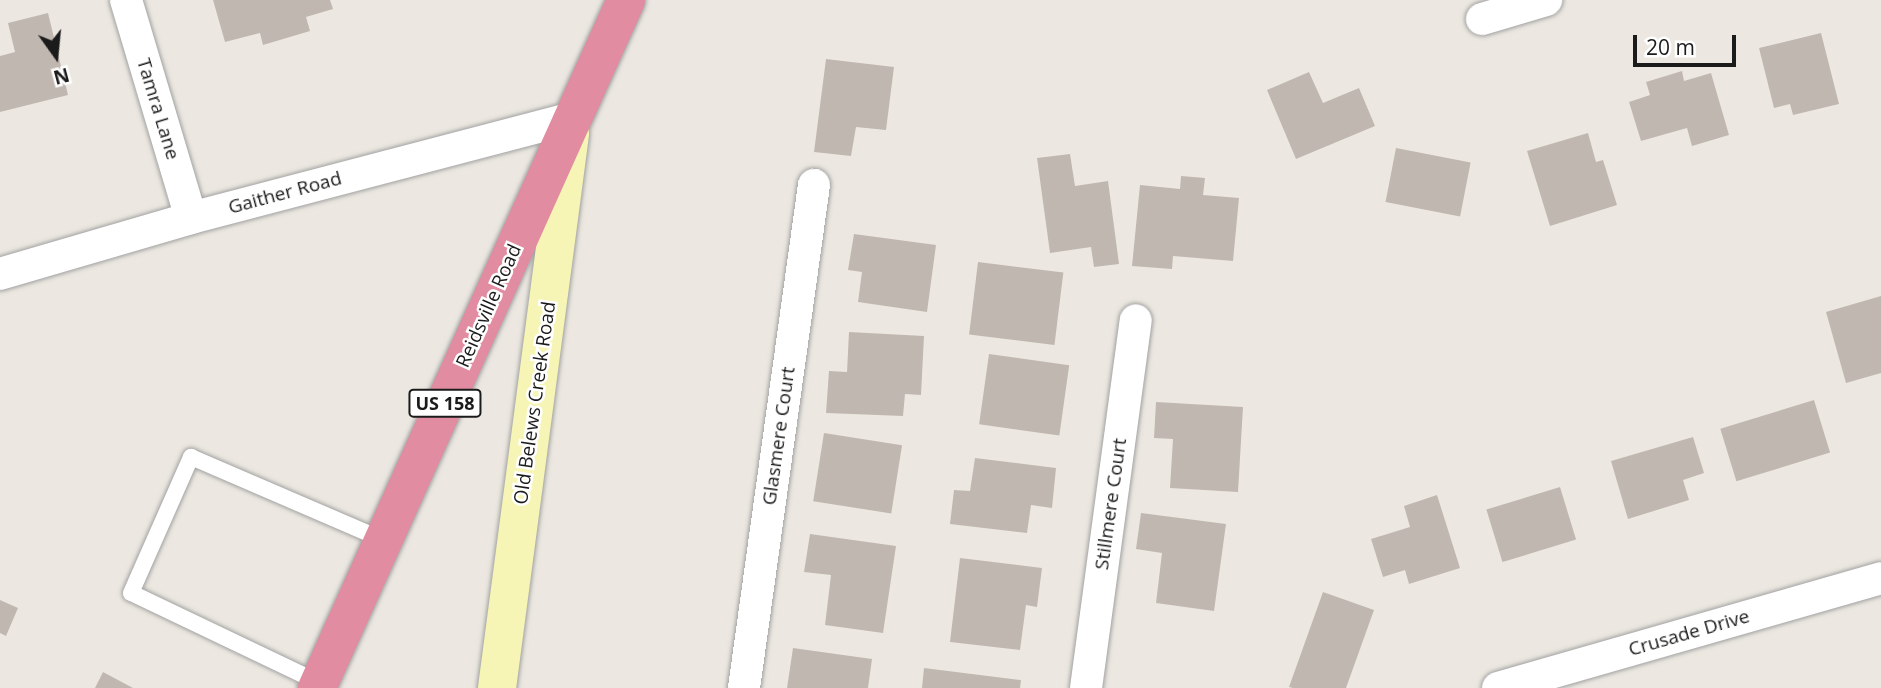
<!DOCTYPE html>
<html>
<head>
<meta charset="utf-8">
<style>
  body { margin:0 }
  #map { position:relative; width:1881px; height:688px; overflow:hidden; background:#ece8e1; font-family:"Open Sans",sans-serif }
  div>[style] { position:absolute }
  .building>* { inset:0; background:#c1b7b1; transform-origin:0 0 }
  .roads { filter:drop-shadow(0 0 2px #a2a2a2) drop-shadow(0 0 2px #a2a2a2) }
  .lane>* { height:16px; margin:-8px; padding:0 8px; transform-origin:8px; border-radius:8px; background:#fff }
  .street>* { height:32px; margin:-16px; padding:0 16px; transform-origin:16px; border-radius:16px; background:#fff }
  .secondary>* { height:38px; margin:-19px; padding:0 19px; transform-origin:19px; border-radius:19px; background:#f6f5b6 }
  .highway>* { height:38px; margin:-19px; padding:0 19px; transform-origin:19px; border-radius:19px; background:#e18ca0 }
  span { translate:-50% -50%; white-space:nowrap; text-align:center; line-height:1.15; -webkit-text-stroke:5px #fff; paint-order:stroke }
  .shield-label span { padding:2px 5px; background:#fff; border:2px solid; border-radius:5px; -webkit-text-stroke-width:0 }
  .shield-label { font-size:18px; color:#1b1b1b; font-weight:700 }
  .street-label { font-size:19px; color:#1b1b1b }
  .north { position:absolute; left:21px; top:21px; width:70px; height:70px; -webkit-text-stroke:5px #fff; paint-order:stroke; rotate:165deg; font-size:19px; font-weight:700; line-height:28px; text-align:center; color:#1b1b1b }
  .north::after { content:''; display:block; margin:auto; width:24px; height:32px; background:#1b1b1b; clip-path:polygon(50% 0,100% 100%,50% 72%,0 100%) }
  .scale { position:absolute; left:1633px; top:35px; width:103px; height:32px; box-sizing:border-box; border:4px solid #1b1b1b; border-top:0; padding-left:9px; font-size:21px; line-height:24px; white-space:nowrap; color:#1b1b1b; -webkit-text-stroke:5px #fff; paint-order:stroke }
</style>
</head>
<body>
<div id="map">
  <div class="building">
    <div style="clip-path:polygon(213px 0,330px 0,333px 9px,306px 17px,310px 31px,263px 45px,260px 33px,225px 42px)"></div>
    <div style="clip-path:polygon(48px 13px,68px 95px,0 112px,0 56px,15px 52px,8px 23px)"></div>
    <div style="clip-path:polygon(1821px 33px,1839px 104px,1793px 115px,1790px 104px,1774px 108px,1759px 48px)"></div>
    <div style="clip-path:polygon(826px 59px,894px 67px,886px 130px,856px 127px,851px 156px,814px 152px)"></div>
    <div style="clip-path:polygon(1682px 71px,1684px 81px,1711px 73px,1729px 135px,1692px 146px,1687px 128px,1641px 141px,1629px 102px,1650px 95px,1646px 82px)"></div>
    <div style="clip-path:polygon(1309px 72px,1323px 103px,1359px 88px,1375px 126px,1296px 159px,1267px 90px)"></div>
    <div style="clip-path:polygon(1588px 133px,1596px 162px,1603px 160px,1617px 205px,1550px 226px,1527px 151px)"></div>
    <div style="left:1396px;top:148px;width:76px;height:55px;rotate:11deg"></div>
    <div style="clip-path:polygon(1070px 154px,1075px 186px,1108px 181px,1119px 264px,1094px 267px,1091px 247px,1050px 253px,1037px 158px)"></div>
    <div style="clip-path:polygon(1181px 176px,1205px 178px,1203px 195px,1239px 198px,1233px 261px,1173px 256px,1172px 269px,1132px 266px,1140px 185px,1180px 189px)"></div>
    <div style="clip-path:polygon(854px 234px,936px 245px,927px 312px,858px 302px,862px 272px,848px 270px)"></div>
    <div style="left:978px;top:262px;width:86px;height:73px;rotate:7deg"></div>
    <div style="clip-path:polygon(1881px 296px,1881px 373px,1846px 383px,1826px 312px)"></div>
    <div style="clip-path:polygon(849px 332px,924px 336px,921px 395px,905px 394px,903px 416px,826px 413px,829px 371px,847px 372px)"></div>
    <div style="left:989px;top:354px;width:81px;height:71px;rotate:8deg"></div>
    <div style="left:1814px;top:400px;width:55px;height:98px;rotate:73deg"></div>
    <div style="clip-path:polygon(1156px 402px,1243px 407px,1238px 492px,1170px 488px,1173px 439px,1154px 438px)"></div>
    <div style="left:824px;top:433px;width:79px;height:69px;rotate:9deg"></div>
    <div style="clip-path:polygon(1693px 437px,1704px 473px,1683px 480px,1689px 500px,1628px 519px,1611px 461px)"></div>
    <div style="clip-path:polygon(975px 458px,1056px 468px,1052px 508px,1031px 505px,1027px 533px,950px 524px,954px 490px,970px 491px)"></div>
    <div style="left:1560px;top:487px;width:55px;height:77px;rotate:73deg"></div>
    <div style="clip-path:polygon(1437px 495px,1460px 568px,1409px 584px,1405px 570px,1383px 577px,1371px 539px,1410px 527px,1404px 506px)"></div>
    <div style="clip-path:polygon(1141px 513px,1226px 524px,1214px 611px,1156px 603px,1162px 553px,1136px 549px)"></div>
    <div style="clip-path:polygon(810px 534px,896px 546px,883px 633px,825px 625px,831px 575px,804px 572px)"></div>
    <div style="clip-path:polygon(960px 558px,1042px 568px,1037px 607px,1026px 605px,1020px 650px,950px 642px)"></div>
    <div style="clip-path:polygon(1323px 592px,1374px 610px,1346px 688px,1293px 688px,1289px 687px)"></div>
    <div style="clip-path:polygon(0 600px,18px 608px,6px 636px,0 633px)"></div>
    <div style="clip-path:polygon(793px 648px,872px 659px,868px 688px,787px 688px)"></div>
    <div style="clip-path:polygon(924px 668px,1021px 680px,1020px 688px,922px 688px)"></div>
    <div style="clip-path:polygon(103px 672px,133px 688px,95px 688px)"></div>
  </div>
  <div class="roads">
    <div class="lane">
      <div style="left:320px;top:683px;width:209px;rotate:-154.5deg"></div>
      <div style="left:131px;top:593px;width:149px;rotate:-66.2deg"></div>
      <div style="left:191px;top:457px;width:210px;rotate:23.3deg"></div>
    </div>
    <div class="street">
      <div style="left:126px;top:0;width:227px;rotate:73.4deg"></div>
      <div style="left:1482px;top:19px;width:67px;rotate:-16.5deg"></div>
      <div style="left:0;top:274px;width:199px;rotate:-16.3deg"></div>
      <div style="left:191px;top:218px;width:395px;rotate:-14.7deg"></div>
      <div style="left:744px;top:688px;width:508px;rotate:-82.08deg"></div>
      <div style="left:1086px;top:688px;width:371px;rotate:-82.3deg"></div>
      <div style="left:1498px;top:688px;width:398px;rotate:-16deg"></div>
    </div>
    <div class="secondary">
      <div style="left:497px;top:688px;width:559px;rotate:-82.49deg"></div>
    </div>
    <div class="highway">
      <div style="left:317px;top:688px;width:754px;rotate:-65.81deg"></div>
    </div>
  </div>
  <div class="shield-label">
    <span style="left:445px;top:403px">US 158</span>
  </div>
  <div class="street-label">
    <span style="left:158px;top:109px;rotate:73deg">Tamra Lane</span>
    <span style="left:285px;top:193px;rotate:-15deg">Gaither Road</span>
    <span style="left:489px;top:306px;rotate:-66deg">Reidsville Road</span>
    <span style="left:535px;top:403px;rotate:-82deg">Old Belews Creek Road</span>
    <span style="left:779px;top:436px;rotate:-82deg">Glasmere Court</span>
    <span style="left:1111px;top:504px;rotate:-82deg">Stillmere Court</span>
    <span style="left:1689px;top:633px;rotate:-16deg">Crusade Drive</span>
  </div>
  <div class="north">N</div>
  <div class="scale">20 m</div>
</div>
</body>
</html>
